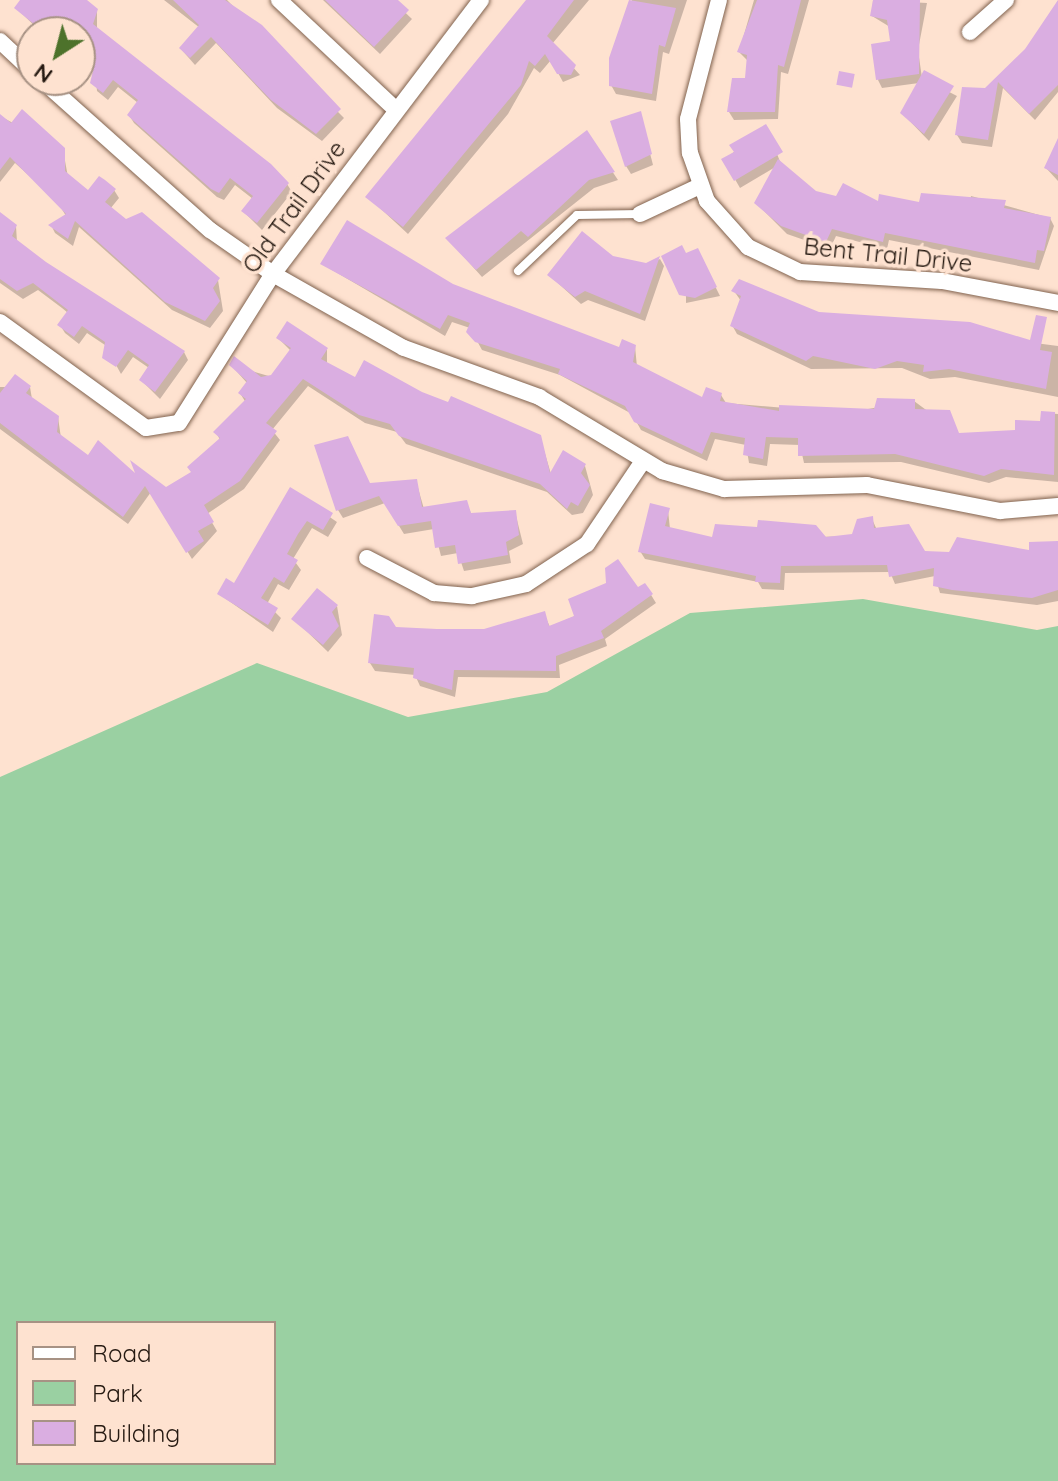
<!DOCTYPE html>
<html>
<head>
<meta charset="utf-8">
<style>
  body { margin:0 }
  #map { position:relative; width:1058px; height:1481px; overflow:hidden; background:#fee2d0; font-family:Quicksand,sans-serif }
  div>[style] { position:absolute }
  .green>* { inset:0; background:#9ad0a2 }
  .shadow>* { inset:0; background:#0003 }
  .building>* { inset:0; background:#daaee1; transform-origin:0 0 }
  .roads { filter:drop-shadow(0 0 2px #80624e) drop-shadow(0 0 2px #80624e) }
  .service>* { height:8px; margin:-4px; padding:0 4px; transform-origin:4px; border-radius:4px; background:#fff }
  .minor>* { height:16px; margin:-8px; padding:0 8px; transform-origin:8px; border-radius:8px; background:#fff }
  span { translate:-50% -50%; white-space:nowrap; text-align:center; line-height:1.15; -webkit-text-stroke:7px #fee2d0; paint-order:stroke }
  .street-label { font-size:24px; color:#251911 }
  .legend { position:absolute; left:16px; top:1321px; width:260px; height:144px; box-sizing:border-box; background:#fee2d0; border:2px solid #a79284; margin:0; padding:10px 14px; list-style:none; font-size:24px; color:#251911 }
  .legend li { display:flex; align-items:center; gap:16px; height:40px }
  .legend b { width:40px; border:2px solid #a79284 }
  .north { position:absolute; left:16px; top:16px; width:80px; height:80px; box-sizing:border-box; background:#fee2d0; border:2px solid #a79284; border-radius:50%; rotate:216deg; font-size:22px; font-weight:700; line-height:32px; text-align:center; color:#251911 }
  .north::after { content:''; display:block; margin:auto; width:28px; height:36px; background:#4d722b; clip-path:polygon(50% 0,100% 100%,50% 72%,0 100%) }
</style>
</head>
<body>
<div id="map">
  <div class="green">
    <div style="clip-path:polygon(evenodd,863px 599px,1037px 630px,1058px 626px,1058px 1481px,0 1481px,0 777px,257px 663px,408px 717px,547px 692px,690px 613px,863px 599px,18px 1323px,274px 1323px,274px 1463px,18px 1463px,18px 1323px)"></div>
  </div>
  <div class="shadow">
    <div style="clip-path:polygon(23px 0,78px 0,97px 11px,97px 30px,287px 184px,292px 192px,262px 230px,243px 211px,253px 199px,235px 185px,224px 200px,217px 197px,134px 123px,129px 115px,138px 103px,118px 87px,108px 100px,97px 91px,95px 71px,80px 59px,80px 32px,41px 32px,16px 8px)"></div>
    <div style="clip-path:polygon(164px 0,227px 0,344px 118px,322px 141px,277px 108px,216px 43px,195px 65px,181px 49px,200px 28px)"></div>
    <div style="clip-path:polygon(323px 0,392px 0,412px 19px,380px 54px)"></div>
    <div style="clip-path:polygon(528px 0,589px 0,552px 44px,580px 75px,563px 82px,551px 60px,540px 73px,534px 68px,508px 114px,408px 234px,368px 197px)"></div>
    <div style="clip-path:polygon(632px 0,687px 0,669px 54px,663px 52px,656px 101px,616px 94px,611px 85px,611px 59px)"></div>
    <div style="clip-path:polygon(754px 0,809px 0,788px 74px,781px 72px,778px 119px,734px 120px,729px 112px,747px 81px,749px 62px,739px 52px)"></div>
    <div style="clip-path:polygon(873px 0,927px 3px,918px 50px,922px 78px,957px 96px,929px 141px,902px 113px,919px 83px,882px 88px,878px 80px,893px 43px,890px 27px,872px 16px)"></div>
    <div style="clip-path:polygon(1058px 1px,1058px 92px,1035px 120px,1003px 88px,992px 147px,962px 143px,957px 135px,986px 90px,1027px 50px)"></div>
    <div style="clip-path:polygon(640px 114px,653px 165px,631px 174px,626px 166px)"></div>
    <div style="clip-path:polygon(0 116px,63px 150px,68px 177px,88px 193px,114px 190px,119px 198px,110px 209px,218px 280px,223px 311px,210px 328px,172px 310px,79px 227px,73px 246px,55px 233px,51px 225px,66px 216px,57px 201px,15px 163px,0 182px)"></div>
    <div style="clip-path:polygon(766px 126px,781px 164px,815px 193px,879px 204px,970px 203px,971px 196px,1050px 218px,1054px 226px,1039px 270px,889px 240px,887px 249px,836px 236px,830px 249px,787px 234px,756px 203px,777px 166px,740px 188px,724px 160px)"></div>
    <div style="clip-path:polygon(586px 132px,618px 180px,594px 188px,482px 277px,447px 238px)"></div>
    <div style="clip-path:polygon(1058px 149px,1058px 181px,1046px 168px)"></div>
    <div style="clip-path:polygon(0 215px,16px 226px,17px 242px,45px 264px,184px 352px,188px 360px,160px 399px,141px 380px,149px 368px,133px 357px,121px 374px,105px 345px,87px 333px,79px 344px,65px 333px,60px 325px,68px 313px,62px 308px,38px 290px,23px 299px,0 283px)"></div>
    <div style="clip-path:polygon(686px 256px,701px 258px,720px 296px,686px 303px)"></div>
    <div style="clip-path:polygon(612px 258px,646px 266px,660px 259px,664px 266px,645px 321px,588px 300px,581px 304px,549px 275px)"></div>
    <div style="clip-path:polygon(322px 264px,452px 286px,620px 350px,635px 346px,637px 367px,703px 400px,721px 395px,726px 403px,845px 413px,914px 401px,960px 435px,1017px 432px,1042px 423px,1043px 413px,1058px 414px,1058px 482px,1006px 477px,989px 483px,901px 462px,804px 463px,800px 445px,770px 444px,767px 466px,749px 463px,746px 445px,715px 439px,707px 461px,641px 430px,632px 414px,560px 375px,482px 350px,470px 328px,452px 322px,445px 336px)"></div>
    <div style="clip-path:polygon(734px 291px,819px 314px,1058px 346px,1058px 397px,955px 377px,930px 379px,902px 368px,811px 369px,737px 334px,732px 325px,741px 301px)"></div>
    <div style="clip-path:polygon(278px 338px,327px 350px,327px 364px,356px 380px,540px 437px,551px 474px,585px 466px,593px 495px,583px 513px,572px 515px,547px 492px,406px 444px,397px 432px,365px 423px,308px 386px,272px 430px,280px 440px,244px 489px,207px 514px,217px 531px,192px 559px,151px 492px,128px 524px,0 429px,0 387px,30px 387px,32px 399px,58px 417px,61px 438px,88px 457px,166px 490px,193px 474px,220px 440px,216px 432px,246px 403px,240px 393px,247px 383px,231px 365px,272px 377px,291px 351px)"></div>
    <div style="clip-path:polygon(416px 481px,424px 509px,466px 503px,472px 515px,515px 512px,523px 544px,509px 551px,511px 563px,464px 571px,458px 553px,441px 556px,434px 529px,404px 534px,385px 503px,343px 518px,338px 510px,370px 485px)"></div>
    <div style="clip-path:polygon(290px 490px,337px 522px,328px 537px,312px 528px,293px 559px,301px 570px,289px 590px,278px 584px,267px 604px,281px 618px,273px 632px,219px 594px,235px 585px)"></div>
    <div style="clip-path:polygon(668px 510px,670px 529px,713px 540px,853px 536px,872px 519px,877px 530px,924px 553px,1032px 552px,1058px 541px,1058px 601px,1037px 605px,940px 593px,935px 576px,895px 584px,890px 572px,785px 573px,784px 590px,762px 589px,758px 582px,645px 559px,640px 551px)"></div>
    <div style="clip-path:polygon(645px 585px,656px 603px,605px 639px,607px 646px,559px 665px,560px 678px,458px 677px,455px 697px,420px 686px,415px 675px,375px 671px,370px 663px,395px 629px,484px 631px,544px 614px,550px 627px)"></div>
    <div style="clip-path:polygon(337px 606px,342px 635px,328px 652px,294px 619px)"></div>
  </div>
  <div class="building">
    <div style="clip-path:polygon(20px 0,87px 0,98px 9px,93px 24px,271px 164px,289px 183px,257px 223px,241px 211px,253px 196px,230px 178px,219px 193px,211px 189px,127px 115px,138px 100px,113px 80px,103px 93px,90px 83px,94px 67px,80px 56px,80px 32px,44px 32px,14px 8px)"></div>
    <div style="clip-path:polygon(173px 0,225px 0,262px 25px,341px 109px,316px 134px,271px 100px,211px 37px,190px 58px,179px 48px,199px 25px)"></div>
    <div style="clip-path:polygon(325px 0,398px 0,409px 10px,374px 47px)"></div>
    <div style="clip-path:polygon(526px 0,574px 0,547px 36px,576px 65px,571px 75px,557px 74px,545px 54px,535px 66px,529px 61px,521px 85px,403px 227px,365px 197px)"></div>
    <div style="clip-path:polygon(629px 0,676px 8px,665px 47px,659px 45px,652px 94px,609px 86px,609px 58px)"></div>
    <div style="clip-path:polygon(757px 0,801px 0,784px 67px,778px 65px,775px 112px,727px 112px,732px 78px,745px 78px,747px 55px,737px 52px)"></div>
    <div style="clip-path:polygon(873px 0,920px 0,919px 74px,876px 80px,871px 44px,890px 41px,887px 20px,870px 16px)"></div>
    <div style="clip-path:polygon(1058px 0,1058px 85px,1029px 114px,998px 82px,988px 140px,955px 135px,962px 87px,985px 88px,1025px 49px)"></div>
    <div style="clip-path:polygon(924px 70px,954px 86px,924px 134px,900px 113px)"></div>
    <div style="left:839px;top:71px;width:16px;height:14px;rotate:11deg"></div>
    <div style="clip-path:polygon(22px 109px,65px 148px,65px 171px,88px 190px,99px 176px,105px 180px,116px 189px,105px 202px,126px 219px,142px 212px,220px 278px,213px 288px,220px 301px,205px 321px,165px 302px,75px 221px,68px 239px,48px 225px,66px 214px,10px 157px,0 170px,0 114px,11px 123px)"></div>
    <div style="clip-path:polygon(641px 111px,652px 154px,625px 167px,610px 121px)"></div>
    <div style="clip-path:polygon(766px 124px,783px 152px,734px 181px,721px 159px,734px 152px,729px 145px)"></div>
    <div style="clip-path:polygon(587px 130px,615px 172px,589px 180px,528px 237px,521px 231px,476px 270px,445px 238px)"></div>
    <div style="clip-path:polygon(1058px 138px,1058px 175px,1044px 168px)"></div>
    <div style="clip-path:polygon(778px 159px,816px 191px,836px 196px,843px 183px,878px 201px,879px 194px,919px 202px,921px 193px,1006px 200px,1004px 208px,1051px 217px,1044px 251px,1037px 250px,1035px 263px,885px 233px,883px 242px,832px 229px,826px 242px,814px 238px,781px 226px,754px 203px)"></div>
    <div style="clip-path:polygon(0 212px,17px 225px,12px 236px,46px 262px,185px 351px,155px 392px,139px 380px,149px 365px,128px 350px,116px 367px,102px 358px,105px 342px,82px 326px,74px 337px,57px 325px,68px 310px,55px 300px,33px 283px,17px 291px,0 279px)"></div>
    <div style="clip-path:polygon(347px 220px,453px 284px,619px 347px,622px 339px,636px 345px,633px 362px,702px 397px,706px 387px,722px 393px,720px 401px,779px 411px,779px 405px,874px 409px,877px 398px,915px 399px,915px 409px,950px 410px,959px 433px,1015px 430px,1015px 420px,1040px 421px,1041px 411px,1055px 412px,1054px 475px,1001px 469px,984px 476px,895px 454px,798px 456px,798px 438px,766px 437px,763px 459px,743px 455px,745px 438px,711px 432px,702px 454px,634px 422px,625px 406px,558px 374px,560px 369px,475px 342px,466px 332px,470px 323px,448px 315px,440px 329px,320px 264px)"></div>
    <div style="clip-path:polygon(582px 231px,613px 256px,646px 263px,660px 256px,640px 314px,585px 291px,575px 297px,547px 275px)"></div>
    <div style="clip-path:polygon(682px 245px,686px 253px,698px 248px,717px 287px,695px 298px,679px 295px,661px 256px)"></div>
    <div style="clip-path:polygon(739px 279px,819px 312px,970px 322px,1030px 340px,1036px 315px,1047px 317px,1040px 350px,1052px 352px,1046px 389px,949px 369px,923px 372px,924px 365px,897px 361px,875px 369px,813px 356px,806px 361px,730px 326px,741px 296px,731px 291px)"></div>
    <div style="clip-path:polygon(287px 321px,328px 348px,321px 359px,355px 377px,364px 360px,422px 392px,448px 402px,451px 396px,541px 435px,550px 473px,563px 450px,586px 464px,581px 473px,590px 485px,578px 506px,571px 502px,567px 509px,540px 484px,399px 436px,390px 424px,359px 415px,303px 379px,266px 423px,277px 431px,240px 481px,204px 505px,214px 522px,198px 531px,204px 541px,186px 553px,145px 486px,123px 517px,0 423px,0 393px,15px 374px,31px 386px,26px 393px,59px 416px,57px 432px,88px 455px,98px 440px,135px 473px,130px 460px,166px 487px,191px 472px,187px 467px,220px 438px,213px 432px,246px 399px,238px 393px,247px 381px,229px 365px,234px 356px,261px 377px,271px 375px,291px 348px,276px 338px)"></div>
    <div style="clip-path:polygon(348px 436px,370px 483px,417px 479px,422px 507px,467px 500px,471px 513px,516px 510px,519px 535px,506px 542px,508px 555px,458px 564px,455px 545px,435px 548px,431px 521px,398px 526px,379px 496px,336px 511px,314px 445px)"></div>
    <div style="clip-path:polygon(290px 487px,333px 513px,323px 530px,307px 521px,298px 534px,287px 554px,298px 560px,284px 583px,274px 577px,261px 598px,278px 608px,268px 625px,217px 594px,226px 578px,234px 583px)"></div>
    <div style="clip-path:polygon(650px 503px,670px 508px,665px 526px,712px 537px,715px 524px,757px 527px,758px 520px,816px 525px,826px 537px,852px 534px,857px 519px,873px 516px,874px 528px,909px 524px,925px 551px,949px 552px,957px 537px,1029px 550px,1029px 542px,1058px 541px,1058px 590px,1032px 598px,952px 590px,933px 586px,934px 568px,889px 577px,887px 565px,781px 566px,780px 583px,755px 582px,756px 576px,638px 552px)"></div>
    <div style="clip-path:polygon(618px 559px,638px 587px,645px 583px,653px 594px,601px 631px,604px 638px,556px 656px,556px 671px,454px 670px,452px 690px,413px 678px,414px 668px,368px 663px,374px 614px,389px 616px,396px 627px,437px 629px,484px 629px,545px 611px,549px 626px,574px 616px,568px 599px,606px 583px,605px 568px)"></div>
    <div style="clip-path:polygon(317px 588px,338px 605px,332px 612px,339px 626px,323px 645px,291px 619px)"></div>
  </div>
  <div class="roads">
    <div class="service">
      <div style="left:518px;top:271px;width:81px;rotate:-43.5deg"></div>
      <div style="left:577px;top:215px;width:63px;rotate:-0.9deg"></div>
    </div>
    <div class="minor">
      <div style="left:279px;top:0;width:161px;rotate:43.2deg"></div>
      <div style="left:719px;top:0;width:123px;rotate:104.6deg"></div>
      <div style="left:688px;top:119px;width:34px;rotate:87deg"></div>
      <div style="left:690px;top:153px;width:51px;rotate:70.5deg"></div>
      <div style="left:707px;top:201px;width:62px;rotate:48.3deg"></div>
      <div style="left:748px;top:247px;width:58px;rotate:25.7deg"></div>
      <div style="left:800px;top:272px;width:142px;rotate:3.6deg"></div>
      <div style="left:942px;top:281px;width:118px;rotate:10.7deg"></div>
      <div style="left:970px;top:32px;width:48px;rotate:-41.6deg"></div>
      <div style="left:0;top:41px;width:44px;rotate:43.2deg"></div>
      <div style="left:42px;top:80px;width:225px;rotate:41.8deg"></div>
      <div style="left:210px;top:230px;width:77px;rotate:34.9deg"></div>
      <div style="left:273px;top:274px;width:150px;rotate:29.5deg"></div>
      <div style="left:404px;top:348px;width:144px;rotate:19.9deg"></div>
      <div style="left:539px;top:397px;width:144px;rotate:31deg"></div>
      <div style="left:662px;top:471px;width:65px;rotate:16.2deg"></div>
      <div style="left:724px;top:489px;width:143px;rotate:-1.6deg"></div>
      <div style="left:867px;top:485px;width:136px;rotate:11.1deg"></div>
      <div style="left:1000px;top:511px;width:58px;rotate:-4.9deg"></div>
      <div style="left:640px;top:214px;width:66px;rotate:-25deg"></div>
      <div style="left:0;top:322px;width:180px;rotate:36deg"></div>
      <div style="left:146px;top:428px;width:33px;rotate:-9deg"></div>
      <div style="left:179px;top:423px;width:176px;rotate:-57.8deg"></div>
      <div style="left:273px;top:274px;width:344px;rotate:-52.8deg"></div>
      <div style="left:367px;top:558px;width:76px;rotate:27.6deg"></div>
      <div style="left:434px;top:593px;width:38px;rotate:5deg"></div>
      <div style="left:472px;top:596px;width:55px;rotate:-12.5deg"></div>
      <div style="left:526px;top:584px;width:73px;rotate:-33.3deg"></div>
      <div style="left:587px;top:544px;width:100px;rotate:-56deg"></div>
    </div>
  </div>
  <div class="street-label">
    <span style="left:294px;top:207px;rotate:-54deg">Old Trail Drive</span>
    <span style="left:888px;top:255px;rotate:6deg">Bent Trail Drive</span>
  </div>
  <ul class="legend">
  <li><b style="height:10px;background:#fff"></b>Road</li>
  <li><b style="height:22px;background:#9ad0a2"></b>Park</li>
  <li><b style="height:22px;background:#daaee1"></b>Building</li>
  </ul>
  <div class="north">N</div>
</div>
</body>
</html>
